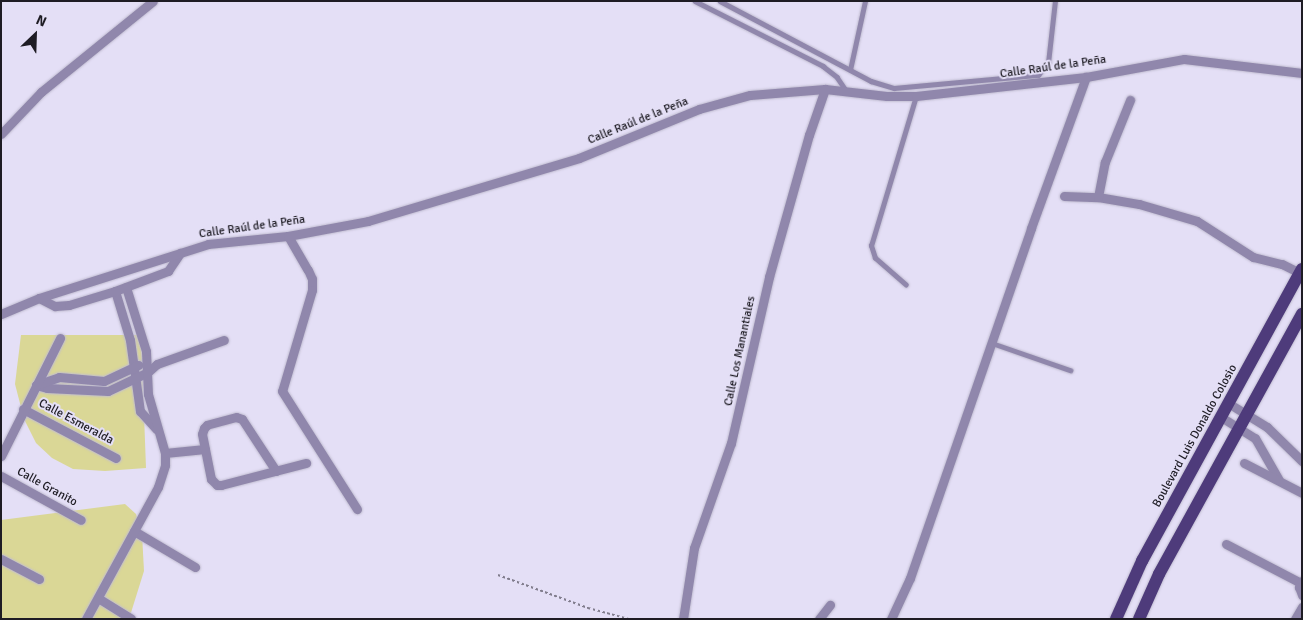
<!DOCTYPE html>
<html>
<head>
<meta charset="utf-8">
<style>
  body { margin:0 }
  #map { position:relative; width:1303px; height:620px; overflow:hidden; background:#e4dff6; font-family:Signika,sans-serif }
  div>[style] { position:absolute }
  .green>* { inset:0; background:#dad796 }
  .path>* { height:2px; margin-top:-1px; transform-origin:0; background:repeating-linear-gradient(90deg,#817d8d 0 2.5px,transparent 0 5px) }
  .roads { filter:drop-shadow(0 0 1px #c0bcd0) drop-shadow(0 0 1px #c0bcd0) }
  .service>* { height:4.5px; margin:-2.25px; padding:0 2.25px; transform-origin:2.25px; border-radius:2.25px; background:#9087ac }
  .minor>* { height:9px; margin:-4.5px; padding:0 4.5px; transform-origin:4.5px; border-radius:4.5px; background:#9087ac }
  .primary>* { height:12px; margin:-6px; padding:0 6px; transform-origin:6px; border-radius:6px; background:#4e3b7b }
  span { translate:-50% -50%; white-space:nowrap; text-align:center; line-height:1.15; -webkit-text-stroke:4px #e4dff6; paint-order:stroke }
  .street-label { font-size:12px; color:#1e1c24 }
  .frame { position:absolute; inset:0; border:2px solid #1e1c24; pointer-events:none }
  .north { position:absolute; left:10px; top:10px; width:50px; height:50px; -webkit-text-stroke:4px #e4dff6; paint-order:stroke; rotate:24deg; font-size:14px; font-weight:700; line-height:20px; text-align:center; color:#1e1c24 }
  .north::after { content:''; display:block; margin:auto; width:18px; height:22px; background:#1e1c24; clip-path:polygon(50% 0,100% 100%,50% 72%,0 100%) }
</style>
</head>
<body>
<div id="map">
  <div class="green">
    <div style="clip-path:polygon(21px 335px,141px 335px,146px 468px,105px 471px,73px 469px,52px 458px,36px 443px,24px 419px,15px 384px)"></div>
    <div style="clip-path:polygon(125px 504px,136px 514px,142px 534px,144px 571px,129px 619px,1px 619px,1px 520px)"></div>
  </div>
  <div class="path">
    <div style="left:498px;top:575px;width:96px;rotate:20.1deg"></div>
    <div style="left:588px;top:608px;width:42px;rotate:15deg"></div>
  </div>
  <div class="roads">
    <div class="service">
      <div style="left:695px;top:1px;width:144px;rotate:26.9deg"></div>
      <div style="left:823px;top:66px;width:18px;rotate:38deg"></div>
      <div style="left:837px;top:77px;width:18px;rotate:56deg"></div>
      <div style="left:720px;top:1px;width:171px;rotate:27.9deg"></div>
      <div style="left:871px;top:81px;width:24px;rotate:17deg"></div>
      <div style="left:894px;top:88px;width:145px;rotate:-5.2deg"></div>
      <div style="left:1038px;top:75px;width:16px;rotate:-50deg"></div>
      <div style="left:1048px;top:63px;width:62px;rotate:-83.6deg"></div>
      <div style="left:850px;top:70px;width:71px;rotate:-77.7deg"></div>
      <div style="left:906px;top:285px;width:41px;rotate:-138.9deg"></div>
      <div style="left:875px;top:258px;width:13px;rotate:-108deg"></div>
      <div style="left:871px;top:246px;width:157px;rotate:-73.3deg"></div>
      <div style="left:992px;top:343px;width:83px;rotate:19.1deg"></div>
    </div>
    <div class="minor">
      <div style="left:1px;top:134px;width:58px;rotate:-46.4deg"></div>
      <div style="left:41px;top:92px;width:144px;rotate:-39.1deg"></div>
      <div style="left:1064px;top:196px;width:34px;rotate:2deg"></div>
      <div style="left:1098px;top:197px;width:42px;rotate:9.7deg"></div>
      <div style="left:1139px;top:204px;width:60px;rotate:16.3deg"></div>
      <div style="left:1197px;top:221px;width:67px;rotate:32.7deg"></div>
      <div style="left:1253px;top:257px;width:30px;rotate:14deg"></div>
      <div style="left:1282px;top:264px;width:20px;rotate:27deg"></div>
      <div style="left:1098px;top:197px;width:36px;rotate:-79deg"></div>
      <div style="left:1105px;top:162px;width:67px;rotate:-68deg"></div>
      <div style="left:288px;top:236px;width:39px;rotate:60deg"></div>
      <div style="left:308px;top:270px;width:10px;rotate:66deg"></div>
      <div style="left:312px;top:279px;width:11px;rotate:90deg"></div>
      <div style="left:312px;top:290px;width:105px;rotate:106.5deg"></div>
      <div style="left:282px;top:391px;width:140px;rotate:57.6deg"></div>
      <div style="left:115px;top:291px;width:51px;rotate:73deg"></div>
      <div style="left:130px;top:340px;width:72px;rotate:82deg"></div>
      <div style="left:140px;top:411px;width:25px;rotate:48deg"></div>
      <div style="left:39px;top:298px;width:18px;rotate:27deg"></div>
      <div style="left:55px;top:306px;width:14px;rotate:-4deg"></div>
      <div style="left:69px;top:305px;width:48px;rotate:-16.9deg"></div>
      <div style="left:115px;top:291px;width:57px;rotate:-20.7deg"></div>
      <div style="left:168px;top:271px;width:22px;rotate:-56deg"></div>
      <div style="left:1px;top:314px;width:41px;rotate:-22.8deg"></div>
      <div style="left:39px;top:298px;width:177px;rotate:-17.7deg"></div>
      <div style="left:208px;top:244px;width:80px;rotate:-5.7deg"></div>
      <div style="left:288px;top:236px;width:81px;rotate:-10.6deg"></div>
      <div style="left:368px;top:221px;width:220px;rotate:-16.6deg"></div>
      <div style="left:579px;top:158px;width:130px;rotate:-22.2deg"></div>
      <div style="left:699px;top:109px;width:53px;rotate:-15.4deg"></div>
      <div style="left:750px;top:95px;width:75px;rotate:-4.6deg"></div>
      <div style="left:825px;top:89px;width:62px;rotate:6.4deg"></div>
      <div style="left:887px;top:96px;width:29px"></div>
      <div style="left:916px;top:96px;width:171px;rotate:-6.4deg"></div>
      <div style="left:1086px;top:77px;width:100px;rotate:-10.4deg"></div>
      <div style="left:1184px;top:59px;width:119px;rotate:6.8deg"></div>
      <div style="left:36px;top:385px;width:11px;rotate:15deg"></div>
      <div style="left:47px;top:388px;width:61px;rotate:2.8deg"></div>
      <div style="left:108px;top:391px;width:44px;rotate:-25.4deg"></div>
      <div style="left:148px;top:372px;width:12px;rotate:-42deg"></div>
      <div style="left:157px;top:364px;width:71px;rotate:-19.7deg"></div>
      <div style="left:36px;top:385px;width:24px;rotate:-19deg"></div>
      <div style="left:59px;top:377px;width:45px;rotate:5.1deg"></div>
      <div style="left:104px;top:381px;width:38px;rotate:-25deg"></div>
      <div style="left:1228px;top:403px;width:46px;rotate:31.6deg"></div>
      <div style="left:1267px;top:427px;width:49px;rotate:44.2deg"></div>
      <div style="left:23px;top:409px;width:105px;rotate:27.8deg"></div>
      <div style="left:1221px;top:417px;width:40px;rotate:32deg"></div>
      <div style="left:1255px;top:438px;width:48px;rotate:60.3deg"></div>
      <div style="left:165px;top:453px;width:40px;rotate:-5.7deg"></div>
      <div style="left:1px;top:456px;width:132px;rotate:-63.4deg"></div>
      <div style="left:1244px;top:463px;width:65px;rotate:27.3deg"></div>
      <div style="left:276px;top:471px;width:62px;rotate:-123.2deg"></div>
      <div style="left:242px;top:419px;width:6px;rotate:-162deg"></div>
      <div style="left:236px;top:417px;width:30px;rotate:165deg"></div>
      <div style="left:207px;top:425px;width:4px;rotate:135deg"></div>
      <div style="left:204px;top:428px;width:6px;rotate:108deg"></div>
      <div style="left:202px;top:434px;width:46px;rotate:78.7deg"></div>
      <div style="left:211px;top:479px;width:8px;rotate:45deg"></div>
      <div style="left:217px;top:485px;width:4px"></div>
      <div style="left:221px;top:485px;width:88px;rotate:-14.5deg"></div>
      <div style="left:1px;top:476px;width:91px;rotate:28.8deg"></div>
      <div style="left:134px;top:531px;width:71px;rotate:30.5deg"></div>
      <div style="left:1226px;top:544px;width:85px;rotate:27.5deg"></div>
      <div style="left:1px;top:559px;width:43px;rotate:27.8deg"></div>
      <div style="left:1302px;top:581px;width:7px;rotate:117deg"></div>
      <div style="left:1299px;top:587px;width:9px;rotate:69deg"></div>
      <div style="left:98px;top:598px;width:39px;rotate:32deg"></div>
      <div style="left:86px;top:619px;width:150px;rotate:-61.4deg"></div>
      <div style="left:158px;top:487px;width:23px;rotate:-72deg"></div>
      <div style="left:165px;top:465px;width:12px;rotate:-90deg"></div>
      <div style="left:165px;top:453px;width:61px;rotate:-106.1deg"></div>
      <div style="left:148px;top:394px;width:43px;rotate:-92.7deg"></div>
      <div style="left:146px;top:351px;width:67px;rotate:-107.4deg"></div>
      <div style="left:683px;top:619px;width:72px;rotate:-81.2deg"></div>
      <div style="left:694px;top:548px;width:111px;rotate:-70.6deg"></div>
      <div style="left:731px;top:443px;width:170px;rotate:-77.1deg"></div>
      <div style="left:769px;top:277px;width:148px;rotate:-74.3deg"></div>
      <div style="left:809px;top:135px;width:49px;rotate:-70.8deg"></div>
      <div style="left:819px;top:619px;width:18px;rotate:-52deg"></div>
      <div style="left:891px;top:619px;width:45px;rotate:-65.1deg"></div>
      <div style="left:910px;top:578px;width:370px;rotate:-70.9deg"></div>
      <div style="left:1031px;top:228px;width:161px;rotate:-70deg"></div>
      <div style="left:1295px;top:619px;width:14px;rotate:-60deg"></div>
    </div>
    <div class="primary">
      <div style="left:1116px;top:619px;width:64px;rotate:-65.9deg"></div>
      <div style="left:1142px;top:561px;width:333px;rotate:-61.3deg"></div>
      <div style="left:1139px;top:619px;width:49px;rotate:-66deg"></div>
      <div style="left:1159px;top:574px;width:297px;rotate:-61.2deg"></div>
    </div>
  </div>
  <div class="street-label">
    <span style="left:1053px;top:67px;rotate:-8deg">Calle Raúl de la Peña</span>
    <span style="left:638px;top:121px;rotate:-22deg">Calle Raúl de la Peña</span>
    <span style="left:252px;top:227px;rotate:-8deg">Calle Raúl de la Peña</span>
    <span style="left:740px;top:351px;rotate:-78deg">Calle Los Manantiales</span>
    <span style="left:76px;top:422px;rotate:28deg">Calle Esmeralda</span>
    <span style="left:1195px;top:436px;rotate:-61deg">Boulevard Luis Donaldo Colosio</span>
    <span style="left:47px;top:487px;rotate:29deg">Calle Granito</span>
  </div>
  <div class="frame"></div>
  <div class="north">N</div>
</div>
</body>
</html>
